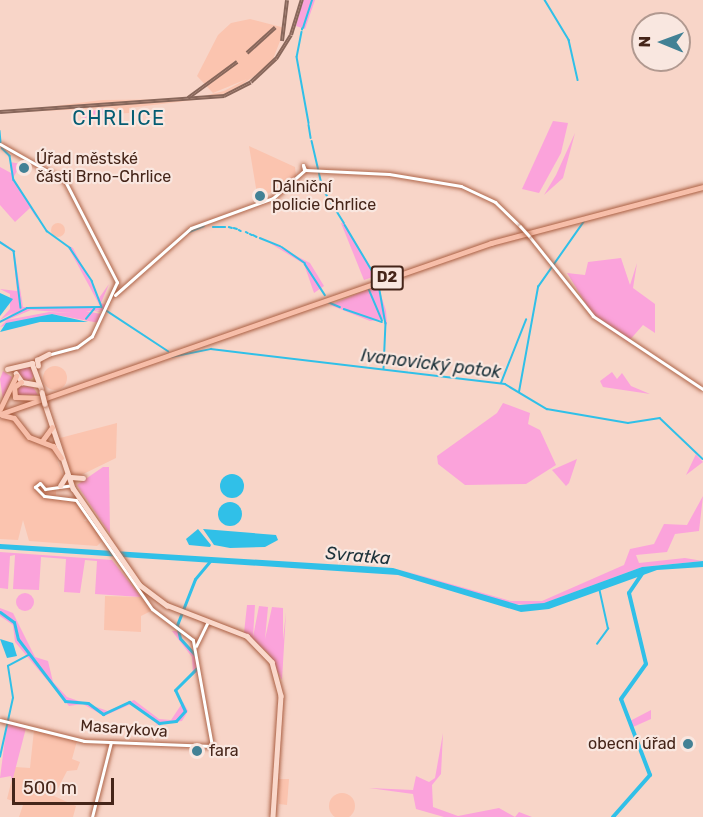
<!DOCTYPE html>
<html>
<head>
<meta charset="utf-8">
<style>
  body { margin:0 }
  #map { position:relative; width:703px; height:817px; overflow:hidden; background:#f8d5c8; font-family:Rubik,sans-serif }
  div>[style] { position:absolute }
  .built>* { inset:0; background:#fbc4af }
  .round { border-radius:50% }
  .green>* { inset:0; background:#fba3db; transform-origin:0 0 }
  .water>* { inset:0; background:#30c0e8 }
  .stream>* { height:1.5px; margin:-0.75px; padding:0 0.75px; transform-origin:0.75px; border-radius:0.75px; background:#30c0e8 }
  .canal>* { height:3px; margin:-1.5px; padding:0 1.5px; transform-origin:1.5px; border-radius:1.5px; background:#30c0e8 }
  .river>* { height:4px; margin:-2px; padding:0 2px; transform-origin:2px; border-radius:2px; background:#30c0e8 }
  .roads { filter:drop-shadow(0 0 2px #aa5f42) drop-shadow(0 0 2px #aa5f42) }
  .minor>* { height:3px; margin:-1.5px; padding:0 1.5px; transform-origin:1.5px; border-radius:1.5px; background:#fff }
  .major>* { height:4.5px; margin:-2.25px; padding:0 2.25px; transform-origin:2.25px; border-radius:2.25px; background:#fad8cb }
  .highway>* { height:5px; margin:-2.5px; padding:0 2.5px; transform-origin:2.5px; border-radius:2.5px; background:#f7bea9 }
  .rail>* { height:4px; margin-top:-2px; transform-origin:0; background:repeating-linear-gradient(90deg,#f9e7e0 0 4.5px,#88675b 0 9px); box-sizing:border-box; border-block:2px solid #88675b }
  .bridges { filter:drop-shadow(0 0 2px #aa5f42) drop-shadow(0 0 2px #aa5f42) }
  .minor-bridge>* { height:3px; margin:-1.5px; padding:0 1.5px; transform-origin:1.5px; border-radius:1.5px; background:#fff }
  .major-bridge>* { height:4.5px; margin:-2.25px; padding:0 2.25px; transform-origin:2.25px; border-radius:2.25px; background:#fad8cb }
  .dots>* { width:16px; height:16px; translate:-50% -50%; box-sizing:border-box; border:3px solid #f9e7e0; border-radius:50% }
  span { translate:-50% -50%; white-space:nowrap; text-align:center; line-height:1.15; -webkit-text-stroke:4.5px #f9e7e0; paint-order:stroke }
  .shield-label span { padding:2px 4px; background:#f9e7e0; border:2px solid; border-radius:4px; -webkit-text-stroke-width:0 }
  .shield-label { font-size:15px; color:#452519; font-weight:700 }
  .poi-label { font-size:16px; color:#452519 }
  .left { translate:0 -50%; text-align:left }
  .right { translate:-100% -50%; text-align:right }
  .street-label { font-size:16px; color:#452519 }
  .water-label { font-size:18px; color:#1d333b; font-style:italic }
  .quarter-label { font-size:20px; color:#035c72; letter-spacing:1.5px }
  .north { position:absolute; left:631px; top:12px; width:60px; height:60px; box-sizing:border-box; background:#f9e7e0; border:2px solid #b19990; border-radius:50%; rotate:271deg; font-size:16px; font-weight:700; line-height:24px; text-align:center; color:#452519 }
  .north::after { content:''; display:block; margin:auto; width:21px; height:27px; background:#428195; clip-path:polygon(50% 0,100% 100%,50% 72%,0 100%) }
  .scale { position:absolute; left:12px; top:778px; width:102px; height:27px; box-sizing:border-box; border:3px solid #452519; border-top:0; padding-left:8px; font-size:18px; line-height:21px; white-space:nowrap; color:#452519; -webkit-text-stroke:4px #f9e7e0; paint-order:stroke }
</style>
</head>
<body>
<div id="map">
  <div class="built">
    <div style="clip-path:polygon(301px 0,295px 28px,277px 60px,226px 96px,129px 108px,129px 113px,111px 114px,107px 108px,0 113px,102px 100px,191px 99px,224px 91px,247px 79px,213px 93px,197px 76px,218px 35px,231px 23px,250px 19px,285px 28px,272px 62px,288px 38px)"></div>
    <div style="clip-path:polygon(249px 146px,295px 167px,296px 176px,258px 200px)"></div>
    <div class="round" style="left:51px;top:223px;width:14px;height:14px"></div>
    <div class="round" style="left:43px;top:366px;width:24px;height:24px"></div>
    <div style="clip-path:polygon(0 419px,14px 420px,27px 439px,54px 451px,64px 479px,56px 485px,56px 499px,76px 501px,87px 517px,84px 521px,90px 520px,102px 541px,97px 546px,29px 541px,23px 520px,18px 540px,0 539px)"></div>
    <div style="clip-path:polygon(117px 423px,116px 458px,73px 479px,60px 438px)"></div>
    <div style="clip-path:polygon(105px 596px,142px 597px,151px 611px,141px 616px,141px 632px,104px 630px)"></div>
    <div style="clip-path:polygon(34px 730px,77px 741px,72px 759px,80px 762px,77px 770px,67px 771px,54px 796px,76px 806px,73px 817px,19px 817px,23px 805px,7px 799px,15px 767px,30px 768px)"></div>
    <div style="clip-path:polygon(278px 779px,289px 779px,287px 805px,279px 804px)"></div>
    <div class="round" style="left:329px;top:793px;width:26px;height:26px"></div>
  </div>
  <div class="green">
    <div style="clip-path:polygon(303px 0,315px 0,305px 29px,296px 26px)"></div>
    <div style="left:110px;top:108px;width:6px;height:29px;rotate:81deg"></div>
    <div style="clip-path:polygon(553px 121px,568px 123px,561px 153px,539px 193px,522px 189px)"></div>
    <div style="clip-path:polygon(575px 133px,563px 178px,544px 195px,556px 175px)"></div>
    <div style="clip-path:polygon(10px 162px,21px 164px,13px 178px,32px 207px,37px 219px,30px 208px,15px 222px,0 205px,0 167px,11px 173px)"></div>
    <div style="clip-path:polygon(341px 223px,344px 223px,376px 276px,364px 280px)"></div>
    <div style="clip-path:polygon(260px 237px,310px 263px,324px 286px,314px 293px,304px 264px)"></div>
    <div style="clip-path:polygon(0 241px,14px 250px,23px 307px,100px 306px,67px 245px,73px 248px,99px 298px,109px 284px,101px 303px,108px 306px,106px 311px,95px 310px,104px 313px,95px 311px,86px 311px,101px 314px,99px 323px,52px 314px,0 327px,7px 320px,49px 312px,72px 313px,31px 310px,0 323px,14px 312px,0 320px,10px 309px,10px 294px,0 289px,17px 291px,13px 252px)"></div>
    <div style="clip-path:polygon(621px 258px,630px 285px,637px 263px,633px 288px,655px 304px,655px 333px,643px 325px,628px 342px,596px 320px,567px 273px,585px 275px,588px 262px)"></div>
    <div style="clip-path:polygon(378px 285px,386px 311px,387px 323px,385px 329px,385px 319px,370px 321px,330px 305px)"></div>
    <div class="round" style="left:18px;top:365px;width:16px;height:16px"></div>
    <div style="clip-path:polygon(3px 371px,12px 377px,3px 400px,0 379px)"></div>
    <div style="clip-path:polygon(612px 372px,617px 379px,622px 373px,631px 386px,650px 394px,603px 387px,600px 381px)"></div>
    <div style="clip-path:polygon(19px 386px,33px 387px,38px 395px,17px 395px)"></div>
    <div style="clip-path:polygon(503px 403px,530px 413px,528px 424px,540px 430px,556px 465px,526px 484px,465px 485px,438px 464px,437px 456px,497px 413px)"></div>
    <div style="clip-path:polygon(688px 446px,703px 462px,686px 475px,696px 454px)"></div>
    <div style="clip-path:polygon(577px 459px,569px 483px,566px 486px,552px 470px)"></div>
    <div style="clip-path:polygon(103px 467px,109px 467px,110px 534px,77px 485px)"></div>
    <div style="clip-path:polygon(703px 496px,699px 531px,675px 534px,667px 552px,636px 555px,639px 563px,685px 558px,703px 561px,642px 567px,539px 605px,511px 604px,398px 569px,511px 601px,542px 601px,624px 565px,630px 549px,654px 544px,664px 524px,687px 525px)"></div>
    <div style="clip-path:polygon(0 552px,112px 560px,141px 597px,95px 594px,97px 561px,85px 560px,80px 593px,64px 592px,66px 559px,41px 557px,39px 590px,13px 589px,15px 555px,10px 556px,8px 589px,0 588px)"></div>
    <div class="round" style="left:16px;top:593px;width:18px;height:18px"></div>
    <div style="clip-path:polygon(247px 605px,255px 605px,253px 637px,259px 606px,268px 607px,265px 639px,272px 607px,283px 608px,283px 640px,286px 612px,282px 680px,268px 653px,244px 633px)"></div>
    <div style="clip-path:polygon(0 608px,13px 613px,35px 657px,48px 661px,53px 682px,67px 697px,108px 711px,134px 700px,159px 719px,171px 720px,183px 702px,188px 711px,182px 721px,157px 725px,152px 716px,131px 704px,104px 716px,83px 704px,69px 706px,15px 642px,13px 625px,0 616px)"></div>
    <div style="clip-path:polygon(172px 631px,181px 631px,180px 638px,196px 654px,199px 673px,193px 673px,192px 657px)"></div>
    <div style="clip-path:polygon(651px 710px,651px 719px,633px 727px,630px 721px)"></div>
    <div style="clip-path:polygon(7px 723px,26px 728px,12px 782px,11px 776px,0 778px)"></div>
    <div style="clip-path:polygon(443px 733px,441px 774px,432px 785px,433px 807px,458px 816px,499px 808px,515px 817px,519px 812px,532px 817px,444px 817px,416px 809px,413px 794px,369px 788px,413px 790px,416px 776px,429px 782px,435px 778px)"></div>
  </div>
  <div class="water">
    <div style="clip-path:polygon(0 293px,13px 299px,0 316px)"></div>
    <div style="clip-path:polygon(52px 314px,88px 322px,40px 322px,0 332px,6px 323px)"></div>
    <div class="round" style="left:220px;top:474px;width:24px;height:24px"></div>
    <div class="round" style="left:218px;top:502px;width:24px;height:24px"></div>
    <div style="clip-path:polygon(198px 529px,211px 545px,210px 547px,189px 545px,186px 539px)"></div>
    <div style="clip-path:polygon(203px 529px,276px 535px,278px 540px,265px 547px,230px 548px,214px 545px)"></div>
    <div style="clip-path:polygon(0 544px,393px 568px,519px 605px,544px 603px,642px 567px,703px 561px,703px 567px,657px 570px,549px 609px,521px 612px,398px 575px,0 549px)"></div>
    <div style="clip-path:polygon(0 639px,13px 643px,17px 656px,7px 658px)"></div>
  </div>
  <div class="stream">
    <div style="left:545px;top:0;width:47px;rotate:59deg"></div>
    <div style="left:569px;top:40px;width:41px;rotate:77.3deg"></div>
    <div style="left:303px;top:28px;width:29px;rotate:-72deg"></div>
    <div style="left:302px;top:30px;width:1px;rotate:-90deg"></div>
    <div style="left:302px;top:32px;width:25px;rotate:101deg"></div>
    <div style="left:297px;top:57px;width:67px;rotate:79.7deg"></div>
    <div style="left:309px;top:125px;width:13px;rotate:81deg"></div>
    <div style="left:0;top:131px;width:11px;rotate:85deg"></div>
    <div style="left:312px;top:141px;width:49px;rotate:77.1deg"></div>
    <div style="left:323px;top:189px;width:40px;rotate:58deg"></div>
    <div style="left:2px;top:148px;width:11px;rotate:45deg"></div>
    <div style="left:10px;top:156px;width:24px;rotate:81deg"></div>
    <div style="left:14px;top:180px;width:61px;rotate:57.1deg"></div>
    <div style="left:47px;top:231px;width:29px;rotate:36deg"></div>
    <div style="left:70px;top:248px;width:40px;rotate:56deg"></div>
    <div style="left:92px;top:281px;width:28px;rotate:69deg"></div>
    <div style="left:345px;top:225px;width:61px;rotate:59.2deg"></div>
    <div style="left:213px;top:227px;width:1px"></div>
    <div style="left:215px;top:227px;width:1px"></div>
    <div style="left:217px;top:227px;width:2px"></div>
    <div style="left:220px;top:227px;width:5px"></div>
    <div style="left:229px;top:227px;width:3px;rotate:18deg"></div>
    <div style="left:234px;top:228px;width:3px;rotate:18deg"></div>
    <div style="left:239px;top:230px;width:2px;rotate:27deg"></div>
    <div style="left:246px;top:232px;width:2px;rotate:27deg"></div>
    <div style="left:187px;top:233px;width:18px;rotate:-22deg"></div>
    <div style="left:250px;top:234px;width:2px;rotate:27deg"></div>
    <div style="left:253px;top:235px;width:4px;rotate:27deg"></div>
    <div style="left:260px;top:238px;width:22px;rotate:22deg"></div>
    <div style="left:0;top:242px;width:17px;rotate:33deg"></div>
    <div style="left:14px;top:251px;width:57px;rotate:83deg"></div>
    <div style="left:282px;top:247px;width:28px;rotate:35deg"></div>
    <div style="left:305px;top:264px;width:37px;rotate:57deg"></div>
    <div style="left:379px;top:285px;width:39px;rotate:80deg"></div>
    <div style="left:386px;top:323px;width:46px;rotate:92.5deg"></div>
    <div style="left:369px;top:289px;width:34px;rotate:67deg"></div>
    <div style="left:328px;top:302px;width:13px;rotate:23deg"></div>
    <div style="left:104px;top:309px;width:77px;rotate:33.3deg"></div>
    <div style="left:344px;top:309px;width:40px;rotate:18.9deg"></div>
    <div style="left:86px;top:319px;width:13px;rotate:-51deg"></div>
    <div style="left:0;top:322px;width:30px;rotate:-27deg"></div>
    <div style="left:27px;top:308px;width:73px;rotate:-0.8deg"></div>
    <div style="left:171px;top:357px;width:41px;rotate:-11.3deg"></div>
    <div style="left:211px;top:349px;width:296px;rotate:6.8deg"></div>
    <div style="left:505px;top:384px;width:49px;rotate:30.8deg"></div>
    <div style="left:547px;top:409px;width:82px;rotate:9.8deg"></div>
    <div style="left:628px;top:423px;width:32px;rotate:-9deg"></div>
    <div style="left:660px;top:418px;width:59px;rotate:43.6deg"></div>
    <div style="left:501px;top:383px;width:68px;rotate:-68.4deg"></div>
    <div style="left:519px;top:392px;width:107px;rotate:-79.7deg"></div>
    <div style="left:538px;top:287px;width:82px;rotate:-55deg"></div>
    <div style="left:597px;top:644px;width:19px;rotate:-54deg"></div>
    <div style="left:608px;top:629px;width:42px;rotate:-102.4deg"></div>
    <div style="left:0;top:757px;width:60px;rotate:-77.6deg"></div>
    <div style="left:13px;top:698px;width:32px;rotate:-99deg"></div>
    <div style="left:8px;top:666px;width:24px;rotate:-28deg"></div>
  </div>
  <div class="canal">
    <div style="left:0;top:612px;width:17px;rotate:36deg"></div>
    <div style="left:14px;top:622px;width:17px;rotate:77deg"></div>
    <div style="left:18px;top:639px;width:78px;rotate:52.8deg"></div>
    <div style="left:65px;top:701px;width:23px;rotate:5deg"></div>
    <div style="left:88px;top:703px;width:19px;rotate:36deg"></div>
    <div style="left:103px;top:714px;width:29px;rotate:-25deg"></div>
    <div style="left:129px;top:702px;width:37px;rotate:35deg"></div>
    <div style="left:159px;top:723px;width:17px;rotate:-7deg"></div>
    <div style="left:176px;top:721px;width:13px;rotate:-48deg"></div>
    <div style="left:185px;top:711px;width:23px;rotate:-115deg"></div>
    <div style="left:175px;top:690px;width:31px;rotate:-45deg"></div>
    <div style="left:196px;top:656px;width:24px;rotate:-132deg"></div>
    <div style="left:180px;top:638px;width:13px;rotate:-103deg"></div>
    <div style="left:177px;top:625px;width:49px;rotate:-68.6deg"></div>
    <div style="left:195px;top:579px;width:26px;rotate:-50deg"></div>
  </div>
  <div class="river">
    <div style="left:613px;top:817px;width:56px;rotate:-48.6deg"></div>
    <div style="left:650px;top:775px;width:81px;rotate:-110.9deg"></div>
    <div style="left:621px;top:699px;width:43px;rotate:-54.5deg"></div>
    <div style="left:646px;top:664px;width:73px;rotate:-103.5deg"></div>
    <div style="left:629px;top:593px;width:25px;rotate:-56deg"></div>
  </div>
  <div class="roads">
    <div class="minor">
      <div style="left:0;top:144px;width:75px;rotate:29.6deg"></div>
      <div style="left:65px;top:181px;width:114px;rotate:62.8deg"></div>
      <div style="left:117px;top:282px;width:60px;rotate:114.8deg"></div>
      <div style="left:92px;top:336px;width:19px;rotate:144deg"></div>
      <div style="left:77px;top:347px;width:28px;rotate:165deg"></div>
      <div style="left:304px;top:170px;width:5px;rotate:-101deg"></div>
      <div style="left:303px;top:165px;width:5px;rotate:68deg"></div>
      <div style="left:529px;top:236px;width:102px;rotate:51.3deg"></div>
      <div style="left:593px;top:316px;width:132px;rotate:33.6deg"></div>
      <div style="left:115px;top:295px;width:101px;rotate:-41.4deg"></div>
      <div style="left:191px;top:228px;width:87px;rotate:-20.1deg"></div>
      <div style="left:273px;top:198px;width:43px;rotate:-41.2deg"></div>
      <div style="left:305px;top:170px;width:84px;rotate:2.7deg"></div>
      <div style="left:389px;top:174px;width:73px;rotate:9.5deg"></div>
      <div style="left:461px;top:186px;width:38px;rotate:25deg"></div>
      <div style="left:495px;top:202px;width:35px;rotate:44deg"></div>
      <div style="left:45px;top:489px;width:27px;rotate:-8deg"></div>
      <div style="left:196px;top:646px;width:28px;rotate:-64deg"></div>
      <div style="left:0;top:720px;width:87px;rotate:14deg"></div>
      <div style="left:84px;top:741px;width:128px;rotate:2.2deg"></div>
      <div style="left:212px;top:746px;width:108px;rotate:-100.2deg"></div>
      <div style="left:193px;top:640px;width:51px;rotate:-142.9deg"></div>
      <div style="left:152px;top:609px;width:133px;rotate:-124.9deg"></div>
      <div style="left:76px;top:500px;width:32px;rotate:-173deg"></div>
      <div style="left:44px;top:496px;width:13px;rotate:-135deg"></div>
      <div style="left:35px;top:487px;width:6px;rotate:-39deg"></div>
      <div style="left:40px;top:483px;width:8px;rotate:50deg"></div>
      <div style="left:92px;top:817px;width:77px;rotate:-75.8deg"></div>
    </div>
    <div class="major">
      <div style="left:38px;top:366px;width:6px;rotate:-99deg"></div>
      <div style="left:37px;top:360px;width:13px;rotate:-27deg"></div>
      <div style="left:7px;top:369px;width:26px;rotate:-13deg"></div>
      <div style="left:32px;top:363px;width:27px;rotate:70deg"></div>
      <div style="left:16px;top:373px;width:11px;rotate:56deg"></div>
      <div style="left:22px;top:382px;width:17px;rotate:10deg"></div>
      <div style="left:45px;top:404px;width:89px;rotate:71.6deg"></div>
      <div style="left:73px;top:488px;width:118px;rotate:55.4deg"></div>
      <div style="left:140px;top:585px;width:34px;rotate:37deg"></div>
      <div style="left:167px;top:605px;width:86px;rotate:21.2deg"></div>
      <div style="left:247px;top:636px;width:36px;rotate:46deg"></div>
      <div style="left:272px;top:662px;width:35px;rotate:75deg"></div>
      <div style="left:281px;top:696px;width:121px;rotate:93.8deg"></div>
      <div style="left:71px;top:477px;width:12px;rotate:5deg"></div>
      <div style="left:60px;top:486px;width:12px;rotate:-59deg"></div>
    </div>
    <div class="highway">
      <div style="left:21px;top:382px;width:9px;rotate:144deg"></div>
      <div style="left:14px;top:387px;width:10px;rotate:84deg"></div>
      <div style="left:15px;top:397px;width:23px;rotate:2deg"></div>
      <div style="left:0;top:409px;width:37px;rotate:-64deg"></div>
      <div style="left:0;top:414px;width:520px;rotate:-19.2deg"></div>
      <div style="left:491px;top:243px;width:219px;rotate:-14.8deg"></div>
      <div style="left:2px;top:415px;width:12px;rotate:14deg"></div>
      <div style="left:14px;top:418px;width:24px;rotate:52deg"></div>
      <div style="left:29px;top:437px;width:26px;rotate:21deg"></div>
      <div style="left:53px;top:446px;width:14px;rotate:56deg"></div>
      <div style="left:42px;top:441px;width:17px;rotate:-54deg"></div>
    </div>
  </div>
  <div class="rail">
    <div style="left:282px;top:41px;width:41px;rotate:-83deg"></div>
    <div style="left:247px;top:53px;width:38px;rotate:-42deg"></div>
    <div style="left:188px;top:98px;width:61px;rotate:-36.3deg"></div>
    <div style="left:0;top:112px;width:225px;rotate:-4.1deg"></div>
    <div style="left:224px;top:96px;width:30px;rotate:-27deg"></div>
    <div style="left:251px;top:82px;width:34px;rotate:-43deg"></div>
    <div style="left:276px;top:59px;width:28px;rotate:-58deg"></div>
    <div style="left:291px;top:35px;width:37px;rotate:-73deg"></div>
  </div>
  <div class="bridges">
    <div class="minor-bridge">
      <div style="left:520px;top:226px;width:13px;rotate:48deg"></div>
    </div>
    <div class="major-bridge">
      <div style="left:42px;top:392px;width:12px;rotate:76deg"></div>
    </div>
  </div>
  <div class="dots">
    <div style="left:24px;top:168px;background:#428195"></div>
    <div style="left:260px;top:196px;background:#428195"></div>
    <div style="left:688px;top:744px;background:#428195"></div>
    <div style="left:197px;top:751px;background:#428195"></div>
  </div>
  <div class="shield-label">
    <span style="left:387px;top:278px">D2</span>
  </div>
  <div class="poi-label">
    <span class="left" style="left:36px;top:168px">Úřad městské<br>části Brno-Chrlice</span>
    <span class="left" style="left:272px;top:196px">Dálniční<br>policie Chrlice</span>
    <span class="right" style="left:676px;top:744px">obecní úřad</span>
    <span class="left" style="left:209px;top:751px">fara</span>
  </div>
  <div class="street-label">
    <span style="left:124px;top:729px;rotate:4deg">Masarykova</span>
  </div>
  <div class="water-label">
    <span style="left:431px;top:364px;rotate:7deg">Ivanovický potok</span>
    <span style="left:358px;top:556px;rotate:5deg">Svratka</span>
  </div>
  <div class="quarter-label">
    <span style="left:119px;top:118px">CHRLICE</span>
  </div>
  <div class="north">N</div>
  <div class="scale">500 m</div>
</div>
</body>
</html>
